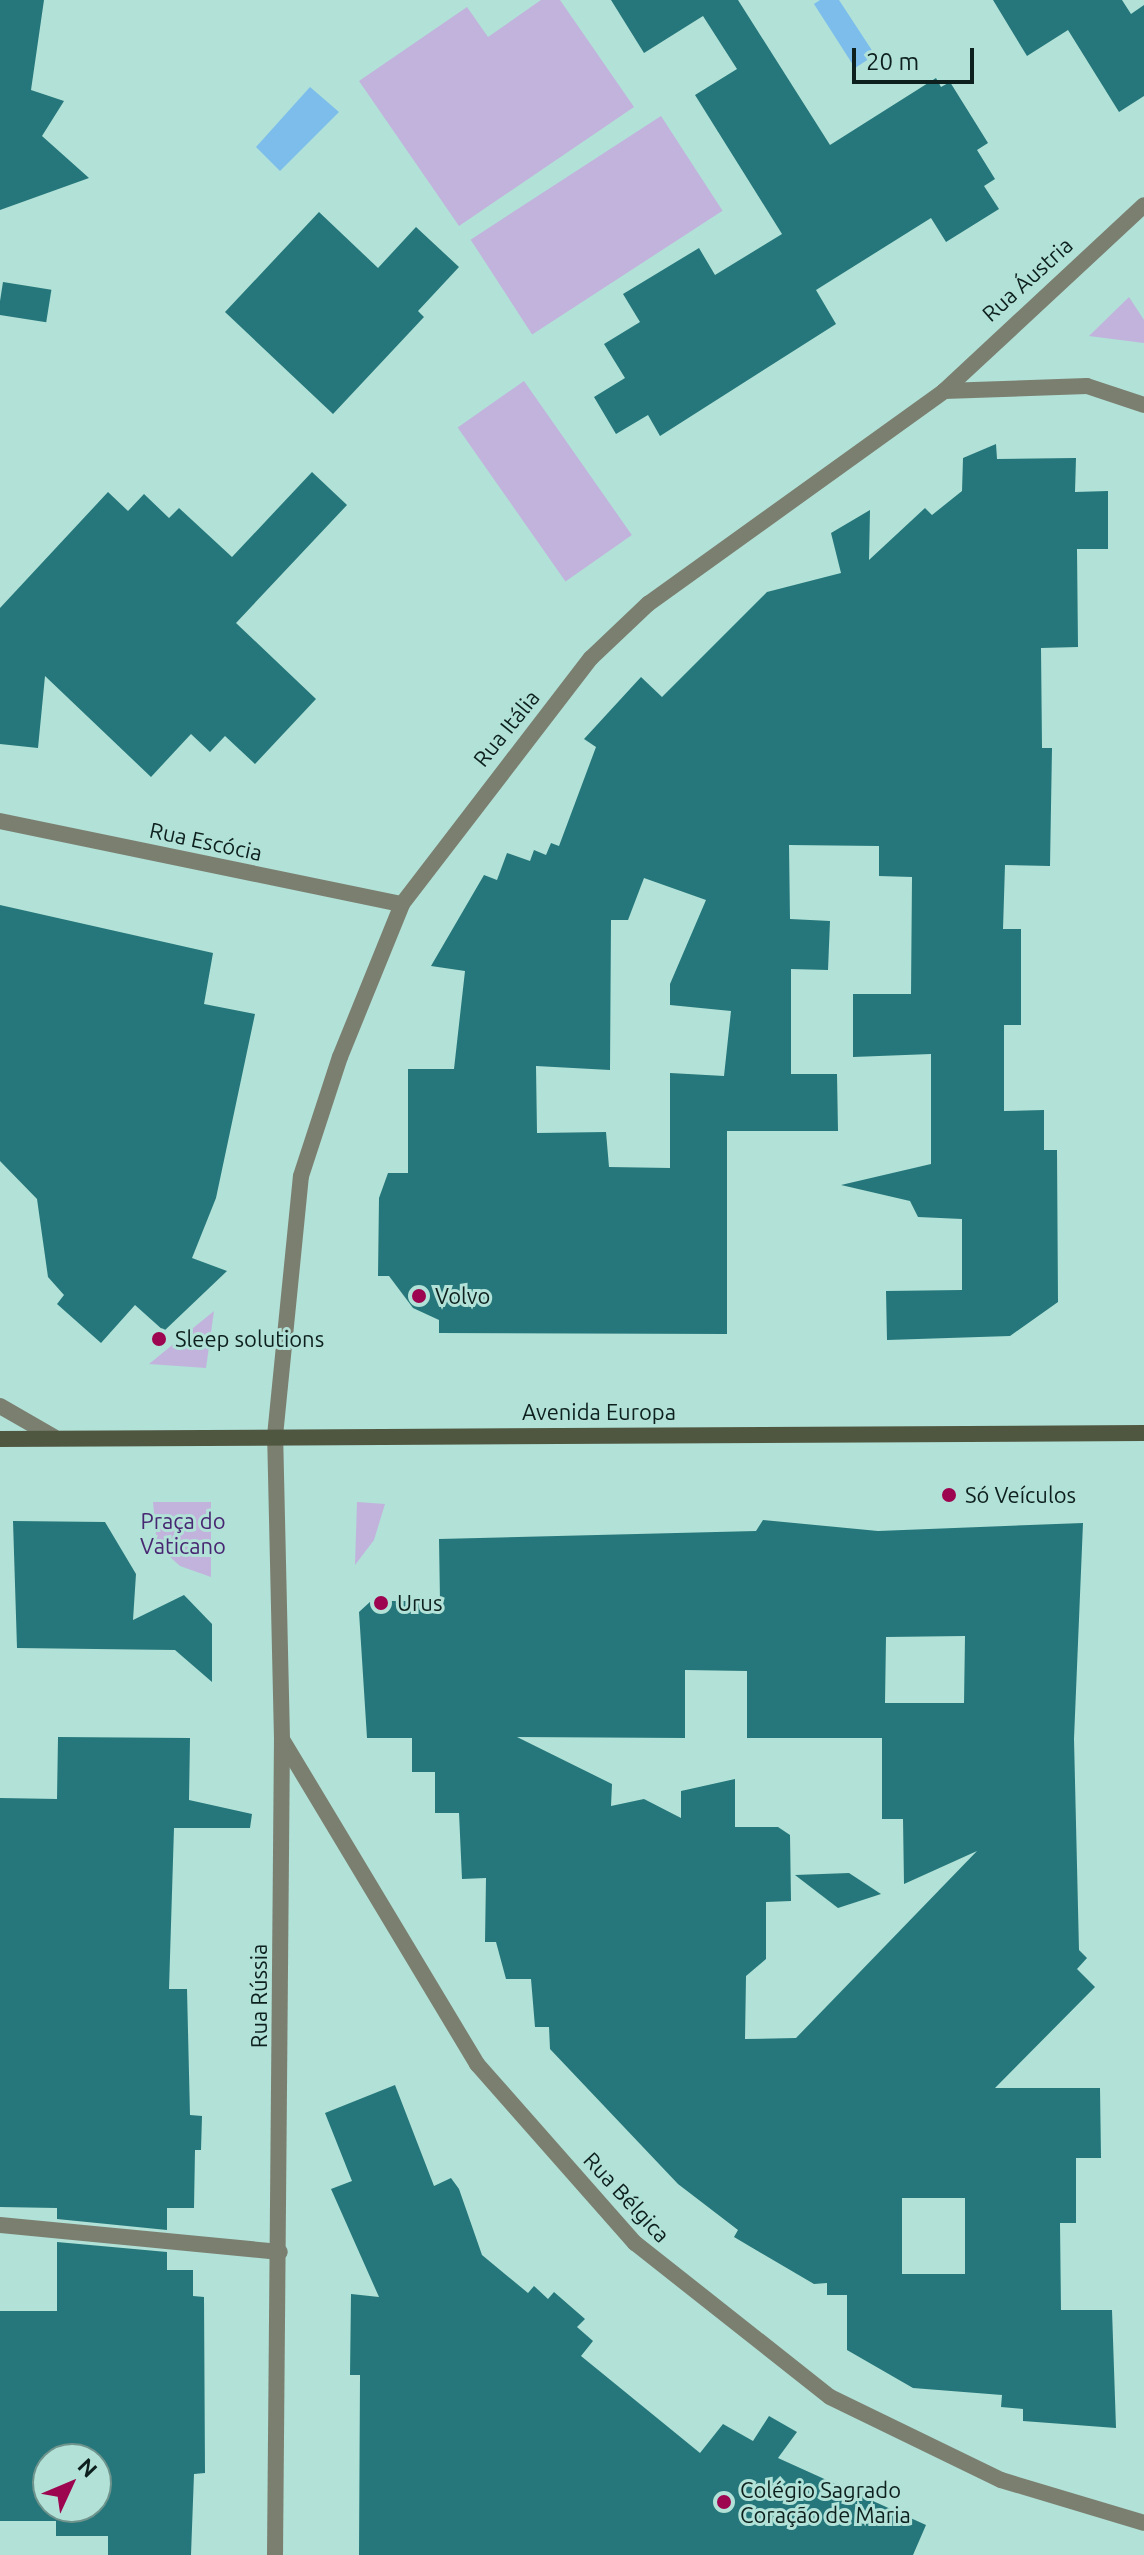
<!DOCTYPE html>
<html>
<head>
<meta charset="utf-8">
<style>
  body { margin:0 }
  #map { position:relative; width:1144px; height:2555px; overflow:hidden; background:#b1e1d7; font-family:Ubuntu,sans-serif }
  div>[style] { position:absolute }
  .green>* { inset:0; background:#c2b3dd; transform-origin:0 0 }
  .water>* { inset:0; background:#7cbdec }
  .building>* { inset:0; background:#26777b; transform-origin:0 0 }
  .street>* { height:16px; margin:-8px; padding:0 8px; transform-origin:8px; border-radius:8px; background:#7b7f70 }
  .secondary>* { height:16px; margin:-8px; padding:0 8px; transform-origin:8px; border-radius:8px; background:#505741 }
  .dots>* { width:22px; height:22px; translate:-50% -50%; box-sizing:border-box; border:4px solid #b1e1d7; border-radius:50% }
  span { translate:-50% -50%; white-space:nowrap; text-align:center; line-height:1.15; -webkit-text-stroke:6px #b1e1d7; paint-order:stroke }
  .street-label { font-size:22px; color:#0d201d }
  .poi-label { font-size:22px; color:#0d201d }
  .left { translate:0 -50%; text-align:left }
  .park-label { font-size:22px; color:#482772 }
  .north { position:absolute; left:32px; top:2443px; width:80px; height:80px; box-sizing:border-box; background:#b1e1d7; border:2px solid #6f948d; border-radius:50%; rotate:46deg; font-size:22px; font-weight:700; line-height:32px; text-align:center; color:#0d201d }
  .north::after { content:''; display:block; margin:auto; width:28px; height:36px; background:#9d0550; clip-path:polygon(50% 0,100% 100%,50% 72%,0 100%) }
  .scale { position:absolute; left:852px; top:48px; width:122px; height:36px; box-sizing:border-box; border:4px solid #0d201d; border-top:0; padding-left:10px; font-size:24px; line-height:28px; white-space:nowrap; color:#0d201d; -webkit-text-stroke:6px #b1e1d7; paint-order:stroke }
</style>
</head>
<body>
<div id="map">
  <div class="green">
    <div style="clip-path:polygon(541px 0,560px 0,634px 107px,459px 226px,359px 81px,467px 7px,488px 37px)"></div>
    <div style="left:661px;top:116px;width:113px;height:227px;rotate:57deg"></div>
    <div style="clip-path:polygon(1129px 297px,1144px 320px,1144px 343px,1089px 336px)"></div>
    <div style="left:524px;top:381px;width:188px;height:81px;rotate:55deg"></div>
    <div style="clip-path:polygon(214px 1311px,206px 1368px,149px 1364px)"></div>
    <div style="clip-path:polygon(153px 1502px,211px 1502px,211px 1577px,180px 1566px,157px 1545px)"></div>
    <div style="clip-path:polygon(357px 1502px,385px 1504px,374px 1540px,355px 1565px)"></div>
  </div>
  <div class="water">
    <div style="clip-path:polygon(820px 0,839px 0,875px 55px,855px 68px,814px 4px)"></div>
    <div style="clip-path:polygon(310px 87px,339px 112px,280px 171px,256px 147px)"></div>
  </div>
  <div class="building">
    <div style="clip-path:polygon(0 0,44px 0,31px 90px,64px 101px,42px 136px,89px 178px,0 210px)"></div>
    <div style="clip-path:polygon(611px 0,738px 0,830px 145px,936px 78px,941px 87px,950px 82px,988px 143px,977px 150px,995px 179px,984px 186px,999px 209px,946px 242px,931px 218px,816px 290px,836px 324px,660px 436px,648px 415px,616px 434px,594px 397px,625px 378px,604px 344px,640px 322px,623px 294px,699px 248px,715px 275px,782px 234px,695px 95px,737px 69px,703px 16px,644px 53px)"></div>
    <div style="clip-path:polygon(993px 0,1122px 0,1131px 14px,1144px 5px,1144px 96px,1119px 112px,1068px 30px,1027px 56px)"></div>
    <div style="clip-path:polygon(319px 212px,378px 268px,416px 227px,459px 267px,418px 311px,424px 317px,333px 414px,225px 312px)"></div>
    <div style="left:3px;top:282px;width:49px;height:33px;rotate:9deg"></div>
    <div style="clip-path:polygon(evenodd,996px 444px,997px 459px,1076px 458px,1075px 492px,1108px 491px,1108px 549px,1077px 549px,1078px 647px,1041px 648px,1042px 748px,1052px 748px,1050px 866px,1005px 865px,1003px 929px,1021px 929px,1021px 1025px,1004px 1025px,1004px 1111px,1044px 1110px,1044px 1150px,1057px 1150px,1058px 1302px,1010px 1336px,887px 1340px,886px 1291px,962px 1290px,962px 1219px,918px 1217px,910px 1201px,841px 1185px,931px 1164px,931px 1054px,853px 1057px,853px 994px,911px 994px,912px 877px,879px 876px,879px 846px,789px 845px,790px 919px,830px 921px,828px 970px,791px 969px,791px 1074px,837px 1074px,838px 1131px,727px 1131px,727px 1334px,439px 1333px,439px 1320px,413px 1308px,389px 1276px,378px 1276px,379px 1198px,388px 1173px,408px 1173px,408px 1069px,454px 1069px,465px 971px,431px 966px,484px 875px,497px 880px,507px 853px,530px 861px,534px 850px,546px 855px,551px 843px,559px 846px,596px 747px,584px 739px,641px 677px,662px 697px,767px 592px,841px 573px,831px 533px,870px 510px,869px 560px,925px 508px,932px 515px,962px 491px,963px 458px,996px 444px,644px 878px,706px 900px,670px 984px,670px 1005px,731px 1011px,724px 1076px,670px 1073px,670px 1168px,609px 1167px,606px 1132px,537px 1133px,536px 1066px,610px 1070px,611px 920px,628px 920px,644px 878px)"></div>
    <div style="clip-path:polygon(312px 472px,347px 505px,236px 623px,316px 699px,255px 764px,225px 736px,210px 752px,191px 734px,151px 777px,45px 676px,38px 748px,0 744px,0 608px,108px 492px,128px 511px,144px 494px,169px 518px,179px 508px,232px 557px)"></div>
    <div style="clip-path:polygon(0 905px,213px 953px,204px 1004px,255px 1014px,216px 1198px,192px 1258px,227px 1271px,164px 1331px,135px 1305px,101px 1343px,57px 1304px,64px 1295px,48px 1277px,37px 1199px,0 1161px)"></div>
    <div style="clip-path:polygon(evenodd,763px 1520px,878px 1531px,1083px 1523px,1074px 1739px,1079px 1950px,1087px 1958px,1077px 1969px,1095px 1987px,995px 2088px,1100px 2088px,1101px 2158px,1076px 2158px,1076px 2223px,1060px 2223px,1061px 2310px,1112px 2310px,1116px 2428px,1023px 2421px,1023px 2409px,1001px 2407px,1002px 2395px,913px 2388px,847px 2350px,847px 2295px,827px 2295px,827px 2283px,814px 2284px,734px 2237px,738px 2230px,678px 2184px,550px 2049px,549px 2027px,535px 2027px,531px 1979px,506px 1979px,496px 1942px,485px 1942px,486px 1878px,462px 1879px,459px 1813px,435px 1813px,435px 1772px,412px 1772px,412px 1738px,367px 1738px,359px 1612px,371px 1601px,440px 1601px,439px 1539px,756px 1531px,763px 1520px,965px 1636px,964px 1703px,885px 1703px,886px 1637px,965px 1636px,763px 1520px,685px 1670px,747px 1671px,747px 1738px,882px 1738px,882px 1819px,903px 1819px,904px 1884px,977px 1851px,796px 2038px,745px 2039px,746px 1976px,766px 1959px,766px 1902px,791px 1901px,790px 1835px,778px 1827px,735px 1827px,735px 1779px,681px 1791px,681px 1818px,644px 1799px,611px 1806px,612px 1784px,517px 1737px,685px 1738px,685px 1670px,763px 1520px,902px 2198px,965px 2198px,965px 2274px,902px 2274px,902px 2198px)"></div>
    <div style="clip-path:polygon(13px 1521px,105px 1522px,136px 1574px,133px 1620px,184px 1595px,212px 1624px,212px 1682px,175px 1650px,17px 1648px)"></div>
    <div style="clip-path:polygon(58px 1737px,190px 1738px,189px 1800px,252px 1814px,250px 1828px,174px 1828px,169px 1989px,187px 1989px,190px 2115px,202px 2116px,201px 2150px,195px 2150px,194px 2208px,167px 2208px,167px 2230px,57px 2219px,57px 2208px,0 2207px,0 1798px,57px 1799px)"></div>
    <div style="clip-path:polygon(849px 1873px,881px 1894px,838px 1908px,795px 1875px)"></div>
    <div style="clip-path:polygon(395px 2085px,434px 2186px,451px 2178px,459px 2189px,482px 2255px,528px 2293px,534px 2286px,548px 2299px,554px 2292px,585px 2319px,577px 2327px,593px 2341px,581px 2356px,700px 2453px,723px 2424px,753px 2441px,769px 2416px,797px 2432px,778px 2458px,926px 2525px,913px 2555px,359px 2555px,360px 2375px,350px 2375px,351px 2294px,379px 2297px,331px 2189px,352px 2181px,325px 2113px)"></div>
    <div style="clip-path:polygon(evenodd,57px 2242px,167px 2252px,167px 2270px,193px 2270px,193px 2296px,204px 2297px,205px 2473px,194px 2474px,191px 2555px,108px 2555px,108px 2536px,56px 2536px,56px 2521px,0 2521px,0 2311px,57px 2311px,57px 2242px,48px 2459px,96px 2459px,96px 2507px,48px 2507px,48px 2459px)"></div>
  </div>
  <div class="street">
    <div style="left:944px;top:391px;width:143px;rotate:-2deg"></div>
    <div style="left:1087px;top:386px;width:60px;rotate:18.4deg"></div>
    <div style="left:0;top:821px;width:410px;rotate:11.7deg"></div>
    <div style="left:0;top:1406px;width:62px;rotate:29.9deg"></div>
    <div style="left:283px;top:1741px;width:377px;rotate:59deg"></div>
    <div style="left:477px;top:2064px;width:239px;rotate:48.6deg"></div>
    <div style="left:635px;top:2243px;width:248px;rotate:38.3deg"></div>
    <div style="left:830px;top:2397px;width:190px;rotate:25.9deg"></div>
    <div style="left:1001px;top:2480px;width:149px;rotate:16.7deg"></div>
    <div style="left:0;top:2225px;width:281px;rotate:5.5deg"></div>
    <div style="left:275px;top:2555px;width:816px;rotate:-89.51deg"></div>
    <div style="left:282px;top:1739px;width:303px;rotate:-91.3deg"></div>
    <div style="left:275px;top:1436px;width:261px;rotate:-84.3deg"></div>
    <div style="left:301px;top:1176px;width:125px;rotate:-71.9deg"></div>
    <div style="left:340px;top:1057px;width:165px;rotate:-67.9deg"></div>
    <div style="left:402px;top:904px;width:310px;rotate:-52.5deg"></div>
    <div style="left:591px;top:658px;width:79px;rotate:-43.5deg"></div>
    <div style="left:648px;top:604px;width:365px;rotate:-35.7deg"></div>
    <div style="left:944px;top:391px;width:273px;rotate:-42.9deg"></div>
  </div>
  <div class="secondary">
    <div style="left:0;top:1439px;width:1144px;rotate:-0.3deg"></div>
  </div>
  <div class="dots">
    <div style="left:419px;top:1296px;background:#9d0550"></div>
    <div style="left:159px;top:1339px;background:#9d0550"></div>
    <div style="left:949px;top:1495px;background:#9d0550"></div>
    <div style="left:381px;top:1603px;background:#9d0550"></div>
    <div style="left:724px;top:2502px;background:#9d0550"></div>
  </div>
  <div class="street-label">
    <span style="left:1027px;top:279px;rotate:-42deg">Rua Áustria</span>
    <span style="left:506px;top:728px;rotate:-51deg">Rua Itália</span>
    <span style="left:206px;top:841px;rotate:12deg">Rua Escócia</span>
    <span style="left:599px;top:1412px">Avenida Europa</span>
    <span style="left:259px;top:1996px;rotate:-90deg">Rua Rússia</span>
    <span style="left:627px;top:2197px;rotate:47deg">Rua Bélgica</span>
  </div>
  <div class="poi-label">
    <span class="left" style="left:435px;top:1296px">Volvo</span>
    <span class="left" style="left:175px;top:1339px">Sleep solutions</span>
    <span class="left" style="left:965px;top:1495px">Só Veículos</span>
    <span class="left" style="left:397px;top:1603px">Urus</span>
    <span class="left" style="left:740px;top:2502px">Colégio Sagrado<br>Coração de Maria</span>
  </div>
  <div class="park-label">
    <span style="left:183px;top:1533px">Praça do<br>Vaticano</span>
  </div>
  <div class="north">N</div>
  <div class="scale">20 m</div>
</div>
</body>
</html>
